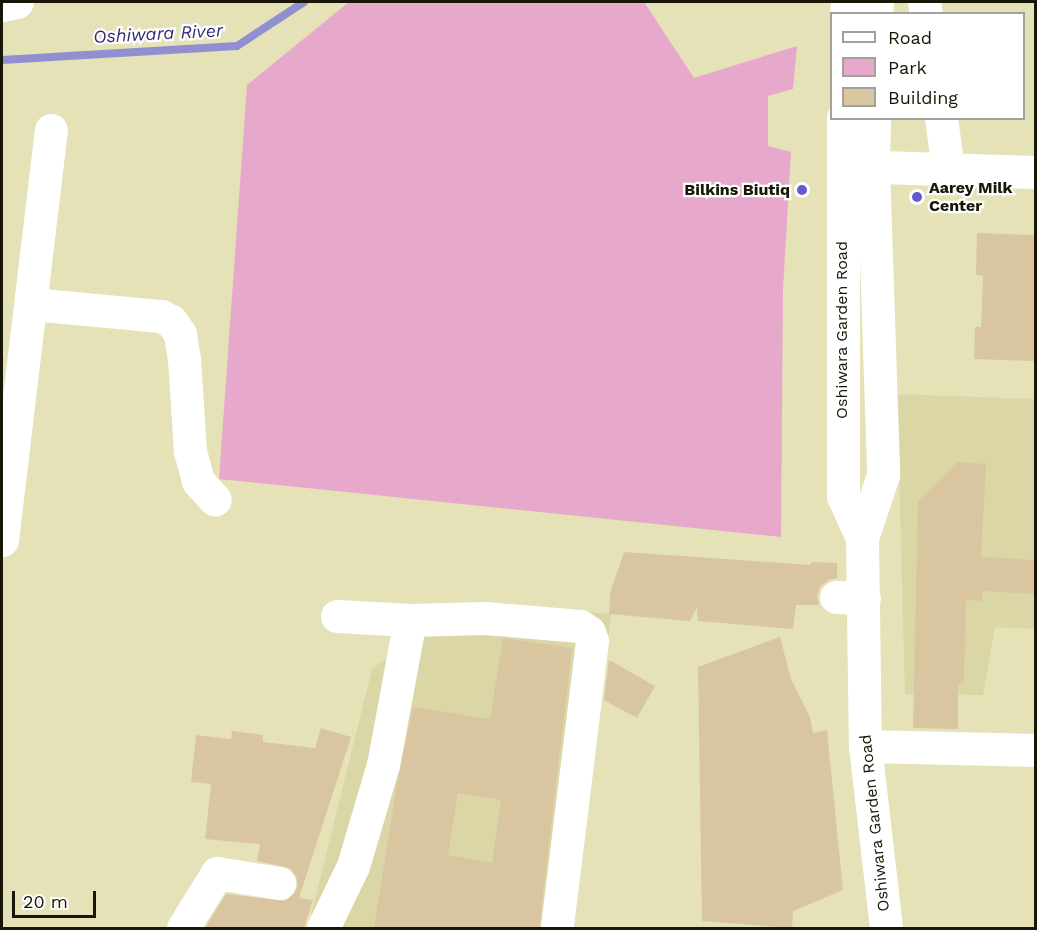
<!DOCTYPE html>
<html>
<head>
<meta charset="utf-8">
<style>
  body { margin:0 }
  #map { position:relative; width:1037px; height:930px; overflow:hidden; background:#e5e2b8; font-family:"Work Sans",sans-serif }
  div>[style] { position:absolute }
  .built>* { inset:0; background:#dad6a6 }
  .green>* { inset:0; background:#e6a9cb }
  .stream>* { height:8px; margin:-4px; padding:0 4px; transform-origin:4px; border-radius:4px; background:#918fd2 }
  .building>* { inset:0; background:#d9c6a0 }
  .minor>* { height:33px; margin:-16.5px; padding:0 16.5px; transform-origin:16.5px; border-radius:16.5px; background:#fff }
  .dots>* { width:16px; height:16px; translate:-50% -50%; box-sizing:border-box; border:3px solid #fff; border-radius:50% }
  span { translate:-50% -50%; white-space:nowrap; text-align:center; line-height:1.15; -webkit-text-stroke:4.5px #fff; paint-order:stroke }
  .poi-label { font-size:16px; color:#171607; font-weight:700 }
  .left { translate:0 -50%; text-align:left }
  .right { translate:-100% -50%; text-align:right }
  .street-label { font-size:16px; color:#171607 }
  .water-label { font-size:18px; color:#352977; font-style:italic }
  .frame { position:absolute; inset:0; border:3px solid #171607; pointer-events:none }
  .legend { position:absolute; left:830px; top:12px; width:195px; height:108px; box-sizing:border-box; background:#fff; border:2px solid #a2a29c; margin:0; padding:8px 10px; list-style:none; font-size:18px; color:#171607 }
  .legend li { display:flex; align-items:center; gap:12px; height:30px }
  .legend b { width:30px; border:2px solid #a2a29c }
  .scale { position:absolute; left:12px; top:891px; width:84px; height:27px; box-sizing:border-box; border:3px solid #171607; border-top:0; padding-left:8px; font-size:18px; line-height:21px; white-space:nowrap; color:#171607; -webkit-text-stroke:4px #fff; paint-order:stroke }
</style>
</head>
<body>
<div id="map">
  <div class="built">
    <div style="clip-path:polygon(897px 394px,1035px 399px,1035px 629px,995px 627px,983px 695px,905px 694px)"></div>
    <div style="clip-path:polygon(499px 603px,611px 614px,574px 928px,308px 928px,372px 669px,448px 613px)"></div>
  </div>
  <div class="green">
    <div style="clip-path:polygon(349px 2px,644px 2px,694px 78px,797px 46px,793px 89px,768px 96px,768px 146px,791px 152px,783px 289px,781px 537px,219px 479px,247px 85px)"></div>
  </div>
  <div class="stream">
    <div style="left:2px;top:60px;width:235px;rotate:-3.4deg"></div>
    <div style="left:237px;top:46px;width:80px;rotate:-33.3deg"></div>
  </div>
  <div class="building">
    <div style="clip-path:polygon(977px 233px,1035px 235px,1035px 361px,974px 359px,975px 327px,981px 327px,983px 276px,976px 275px)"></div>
    <div style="clip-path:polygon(957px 462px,986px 464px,981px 557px,1035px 560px,1035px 594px,983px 591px,982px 601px,966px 600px,964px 683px,958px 683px,958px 729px,913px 728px,918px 501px)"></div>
    <div style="clip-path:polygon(624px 552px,811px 565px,811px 562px,837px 563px,837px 578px,828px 580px,820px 587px,817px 596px,819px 605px,796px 605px,793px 629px,698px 621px,697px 607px,690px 621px,609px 614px,610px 593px)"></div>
    <div style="clip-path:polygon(780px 637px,791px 679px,810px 717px,813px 733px,827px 730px,843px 890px,793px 911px,792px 928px,702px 921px,698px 667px)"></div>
    <div style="clip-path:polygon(evenodd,503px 638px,572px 648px,539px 928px,374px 928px,397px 784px,413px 707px,490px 719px,503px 638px,458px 793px,501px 800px,492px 863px,448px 855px,458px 793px)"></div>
    <div style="clip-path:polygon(609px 660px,655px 686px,637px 718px,604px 700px)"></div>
    <div style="clip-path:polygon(321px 728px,351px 737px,299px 898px,313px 900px,304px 928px,205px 928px,226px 894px,285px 901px,294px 894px,298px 885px,296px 876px,290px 868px,257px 861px,260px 844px,205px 839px,211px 784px,191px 782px,196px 735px,231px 739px,232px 731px,263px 735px,263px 742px,315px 748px)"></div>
  </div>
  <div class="minor">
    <div style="left:924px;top:2px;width:12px;rotate:81deg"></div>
    <div style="left:2px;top:5px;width:15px;rotate:-11deg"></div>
    <div style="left:846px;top:14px;width:12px;rotate:-85deg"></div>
    <div style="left:876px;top:14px;width:12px;rotate:-85deg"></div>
    <div style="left:843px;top:118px;width:378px;rotate:90deg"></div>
    <div style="left:843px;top:496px;width:46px;rotate:65.7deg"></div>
    <div style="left:874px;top:118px;width:48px;rotate:91.2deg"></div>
    <div style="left:873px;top:166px;width:309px;rotate:88.1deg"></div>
    <div style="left:883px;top:475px;width:66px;rotate:108.4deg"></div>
    <div style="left:862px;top:538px;width:208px;rotate:89.2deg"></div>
    <div style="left:865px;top:746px;width:183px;rotate:83.4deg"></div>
    <div style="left:941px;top:118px;width:51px;rotate:82.2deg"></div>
    <div style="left:852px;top:166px;width:184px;rotate:1.9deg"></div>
    <div style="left:31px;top:304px;width:131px;rotate:5.3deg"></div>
    <div style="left:161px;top:316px;width:11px;rotate:27deg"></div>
    <div style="left:171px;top:321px;width:16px;rotate:55deg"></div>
    <div style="left:180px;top:334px;width:25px;rotate:81deg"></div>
    <div style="left:184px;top:359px;width:92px;rotate:86.3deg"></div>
    <div style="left:190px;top:451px;width:31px;rotate:75deg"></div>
    <div style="left:198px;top:481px;width:25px;rotate:48deg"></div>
    <div style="left:2px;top:540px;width:413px;rotate:-83.2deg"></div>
    <div style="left:836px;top:597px;width:28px;rotate:2deg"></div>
    <div style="left:337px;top:616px;width:73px;rotate:3.1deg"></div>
    <div style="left:865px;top:746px;width:171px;rotate:1.3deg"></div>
    <div style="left:183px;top:928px;width:65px;rotate:-58.3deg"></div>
    <div style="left:217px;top:873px;width:63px;rotate:9.2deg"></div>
    <div style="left:323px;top:928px;width:69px;rotate:-64.2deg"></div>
    <div style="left:353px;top:866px;width:105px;rotate:-73.5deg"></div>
    <div style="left:383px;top:765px;width:147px;rotate:-79.5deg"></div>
    <div style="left:410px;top:620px;width:75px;rotate:-1.5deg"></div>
    <div style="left:485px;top:618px;width:95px;rotate:4.8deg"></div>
    <div style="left:580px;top:626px;width:11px;rotate:34deg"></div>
    <div style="left:589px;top:632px;width:9px;rotate:72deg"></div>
    <div style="left:592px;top:641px;width:289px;rotate:97deg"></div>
  </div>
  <div class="dots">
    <div style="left:802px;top:190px;background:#6858d2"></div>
    <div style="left:917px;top:197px;background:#6858d2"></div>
  </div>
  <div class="poi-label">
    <span class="left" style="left:929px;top:197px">Aarey Milk<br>Center</span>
    <span class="right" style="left:790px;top:190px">Bilkins Biutiq</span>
  </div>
  <div class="street-label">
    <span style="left:842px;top:330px;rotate:-90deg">Oshiwara Garden Road</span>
    <span style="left:875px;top:823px;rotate:-96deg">Oshiwara Garden Road</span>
  </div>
  <div class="water-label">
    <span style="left:158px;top:34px;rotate:-3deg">Oshiwara River</span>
  </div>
  <div class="frame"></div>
  <ul class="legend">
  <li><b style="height:8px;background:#fff"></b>Road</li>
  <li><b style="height:16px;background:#e6a9cb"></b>Park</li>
  <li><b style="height:16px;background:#d9c6a0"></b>Building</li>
  </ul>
  <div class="scale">20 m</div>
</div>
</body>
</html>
